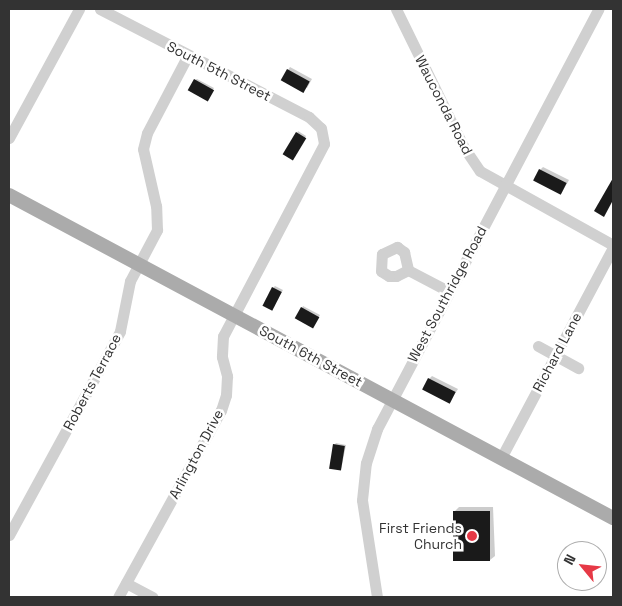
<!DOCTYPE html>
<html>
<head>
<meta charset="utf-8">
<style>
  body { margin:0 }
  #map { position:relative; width:622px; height:606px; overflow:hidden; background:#fff; font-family:"Space Grotesk",sans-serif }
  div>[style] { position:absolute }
  .shadow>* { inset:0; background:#0003 }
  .building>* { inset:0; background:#1a1a1a; transform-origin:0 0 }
  .minor>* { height:11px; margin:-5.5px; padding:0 5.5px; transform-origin:5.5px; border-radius:5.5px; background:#d0d0d0 }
  .major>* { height:14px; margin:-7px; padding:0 7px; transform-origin:7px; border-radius:7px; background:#ababab }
  .dots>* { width:14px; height:14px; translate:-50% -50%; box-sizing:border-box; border:2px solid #fff; border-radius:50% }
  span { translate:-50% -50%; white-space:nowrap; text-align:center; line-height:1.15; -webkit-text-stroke:5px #fff; paint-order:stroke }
  .street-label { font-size:14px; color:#333 }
  .poi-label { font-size:14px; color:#333 }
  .right { translate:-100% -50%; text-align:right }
  .frame { position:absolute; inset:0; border:10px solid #333; pointer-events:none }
  .north { position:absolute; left:557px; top:541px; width:50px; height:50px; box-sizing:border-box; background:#fff; border:1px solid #adadad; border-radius:50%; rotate:298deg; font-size:14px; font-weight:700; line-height:20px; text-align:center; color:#333 }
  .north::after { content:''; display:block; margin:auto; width:18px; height:22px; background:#e63946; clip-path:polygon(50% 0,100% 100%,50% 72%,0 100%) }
</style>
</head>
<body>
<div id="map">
  <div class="shadow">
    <div style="clip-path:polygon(290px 67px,312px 79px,307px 88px,288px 70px)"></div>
    <div style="clip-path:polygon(197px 79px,214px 88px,209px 97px,195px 80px)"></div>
    <div style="clip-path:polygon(298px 131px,306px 136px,294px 156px,297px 133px)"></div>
    <div style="clip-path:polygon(543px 167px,569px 180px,561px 194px,540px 170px)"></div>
    <div style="clip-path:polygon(275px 286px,283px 290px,273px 308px,273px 288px)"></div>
    <div style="clip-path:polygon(303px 306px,320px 315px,315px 324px,302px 308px)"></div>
    <div style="clip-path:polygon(432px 376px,458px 389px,449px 403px,429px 379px)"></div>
    <div style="clip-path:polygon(336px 443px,346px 445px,341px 470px,334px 445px)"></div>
    <div style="clip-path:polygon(459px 507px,493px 507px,495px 556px,490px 560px,455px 511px)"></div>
  </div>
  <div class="building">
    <div style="left:287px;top:69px;width:26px;height:13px;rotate:29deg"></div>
    <div style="left:194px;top:79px;width:23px;height:13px;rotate:29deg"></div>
    <div style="left:296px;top:132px;width:12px;height:26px;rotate:31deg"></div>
    <div style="left:539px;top:169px;width:31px;height:13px;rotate:27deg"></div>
    <div style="clip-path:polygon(613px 178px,613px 200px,604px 217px,594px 211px)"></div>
    <div style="left:272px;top:287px;width:11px;height:21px;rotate:27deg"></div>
    <div style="left:301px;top:307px;width:21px;height:13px;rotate:29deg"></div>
    <div style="left:428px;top:378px;width:31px;height:13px;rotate:27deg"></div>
    <div style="left:333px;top:444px;width:12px;height:25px;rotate:9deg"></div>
    <div style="left:453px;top:511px;width:37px;height:50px"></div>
  </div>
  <div class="minor">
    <div style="left:100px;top:9px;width:235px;rotate:27.3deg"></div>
    <div style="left:309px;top:117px;width:16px;rotate:43deg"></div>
    <div style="left:321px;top:128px;width:16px;rotate:79deg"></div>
    <div style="left:324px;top:144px;width:217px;rotate:117.7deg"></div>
    <div style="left:223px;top:336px;width:21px;rotate:93deg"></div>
    <div style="left:222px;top:357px;width:20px;rotate:75deg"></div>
    <div style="left:227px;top:376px;width:19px;rotate:93deg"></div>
    <div style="left:226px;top:395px;width:16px;rotate:108deg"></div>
    <div style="left:221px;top:410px;width:213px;rotate:118.8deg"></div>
    <div style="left:396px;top:9px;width:153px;rotate:63.9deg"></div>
    <div style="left:463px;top:146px;width:30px;rotate:56deg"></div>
    <div style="left:480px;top:171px;width:152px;rotate:29.1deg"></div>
    <div style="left:9px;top:138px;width:147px;rotate:-61.5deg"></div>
    <div style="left:408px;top:270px;width:13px;rotate:153deg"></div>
    <div style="left:396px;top:276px;width:7px;rotate:180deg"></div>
    <div style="left:389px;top:276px;width:9px;rotate:-148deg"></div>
    <div style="left:381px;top:271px;width:17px;rotate:-87deg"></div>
    <div style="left:382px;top:254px;width:17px;rotate:-25deg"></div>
    <div style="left:397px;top:247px;width:9px;rotate:36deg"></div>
    <div style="left:404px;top:252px;width:18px;rotate:77deg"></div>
    <div style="left:408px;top:270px;width:45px;rotate:27.7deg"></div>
    <div style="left:538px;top:346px;width:46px;rotate:28.8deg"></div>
    <div style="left:501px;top:458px;width:239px;rotate:-62deg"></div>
    <div style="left:9px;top:535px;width:232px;rotate:-61.4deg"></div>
    <div style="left:120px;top:331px;width:51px;rotate:-78.7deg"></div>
    <div style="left:130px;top:281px;width:58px;rotate:-62.1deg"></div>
    <div style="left:157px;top:230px;width:24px;rotate:-92deg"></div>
    <div style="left:156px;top:206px;width:58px;rotate:-102.8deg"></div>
    <div style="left:143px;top:149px;width:16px;rotate:-76deg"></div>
    <div style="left:147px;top:133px;width:88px;rotate:-62.3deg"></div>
    <div style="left:126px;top:583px;width:30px;rotate:28deg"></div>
    <div style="left:377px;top:597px;width:98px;rotate:-98.8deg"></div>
    <div style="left:362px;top:500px;width:37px;rotate:-84deg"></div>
    <div style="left:366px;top:463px;width:36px;rotate:-72deg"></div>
    <div style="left:377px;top:429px;width:475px;rotate:-62.2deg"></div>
  </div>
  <div class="major">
    <div style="left:9px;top:195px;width:685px;rotate:28.14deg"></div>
  </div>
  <div class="dots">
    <div style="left:472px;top:536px;background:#e63946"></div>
  </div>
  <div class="street-label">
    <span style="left:219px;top:71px;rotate:27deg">South 5th Street</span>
    <span style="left:444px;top:105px;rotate:63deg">Wauconda Road</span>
    <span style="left:447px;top:294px;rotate:-62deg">West Southridge Road</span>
    <span style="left:557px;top:352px;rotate:-62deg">Richard Lane</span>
    <span style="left:311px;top:356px;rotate:28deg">South 6th Street</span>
    <span style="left:92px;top:382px;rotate:-62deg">Roberts Terrace</span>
    <span style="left:196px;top:454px;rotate:-62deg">Arlington Drive</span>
  </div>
  <div class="poi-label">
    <span class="right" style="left:462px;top:536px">First Friends<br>Church</span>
  </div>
  <div class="frame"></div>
  <div class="north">N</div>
</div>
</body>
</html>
